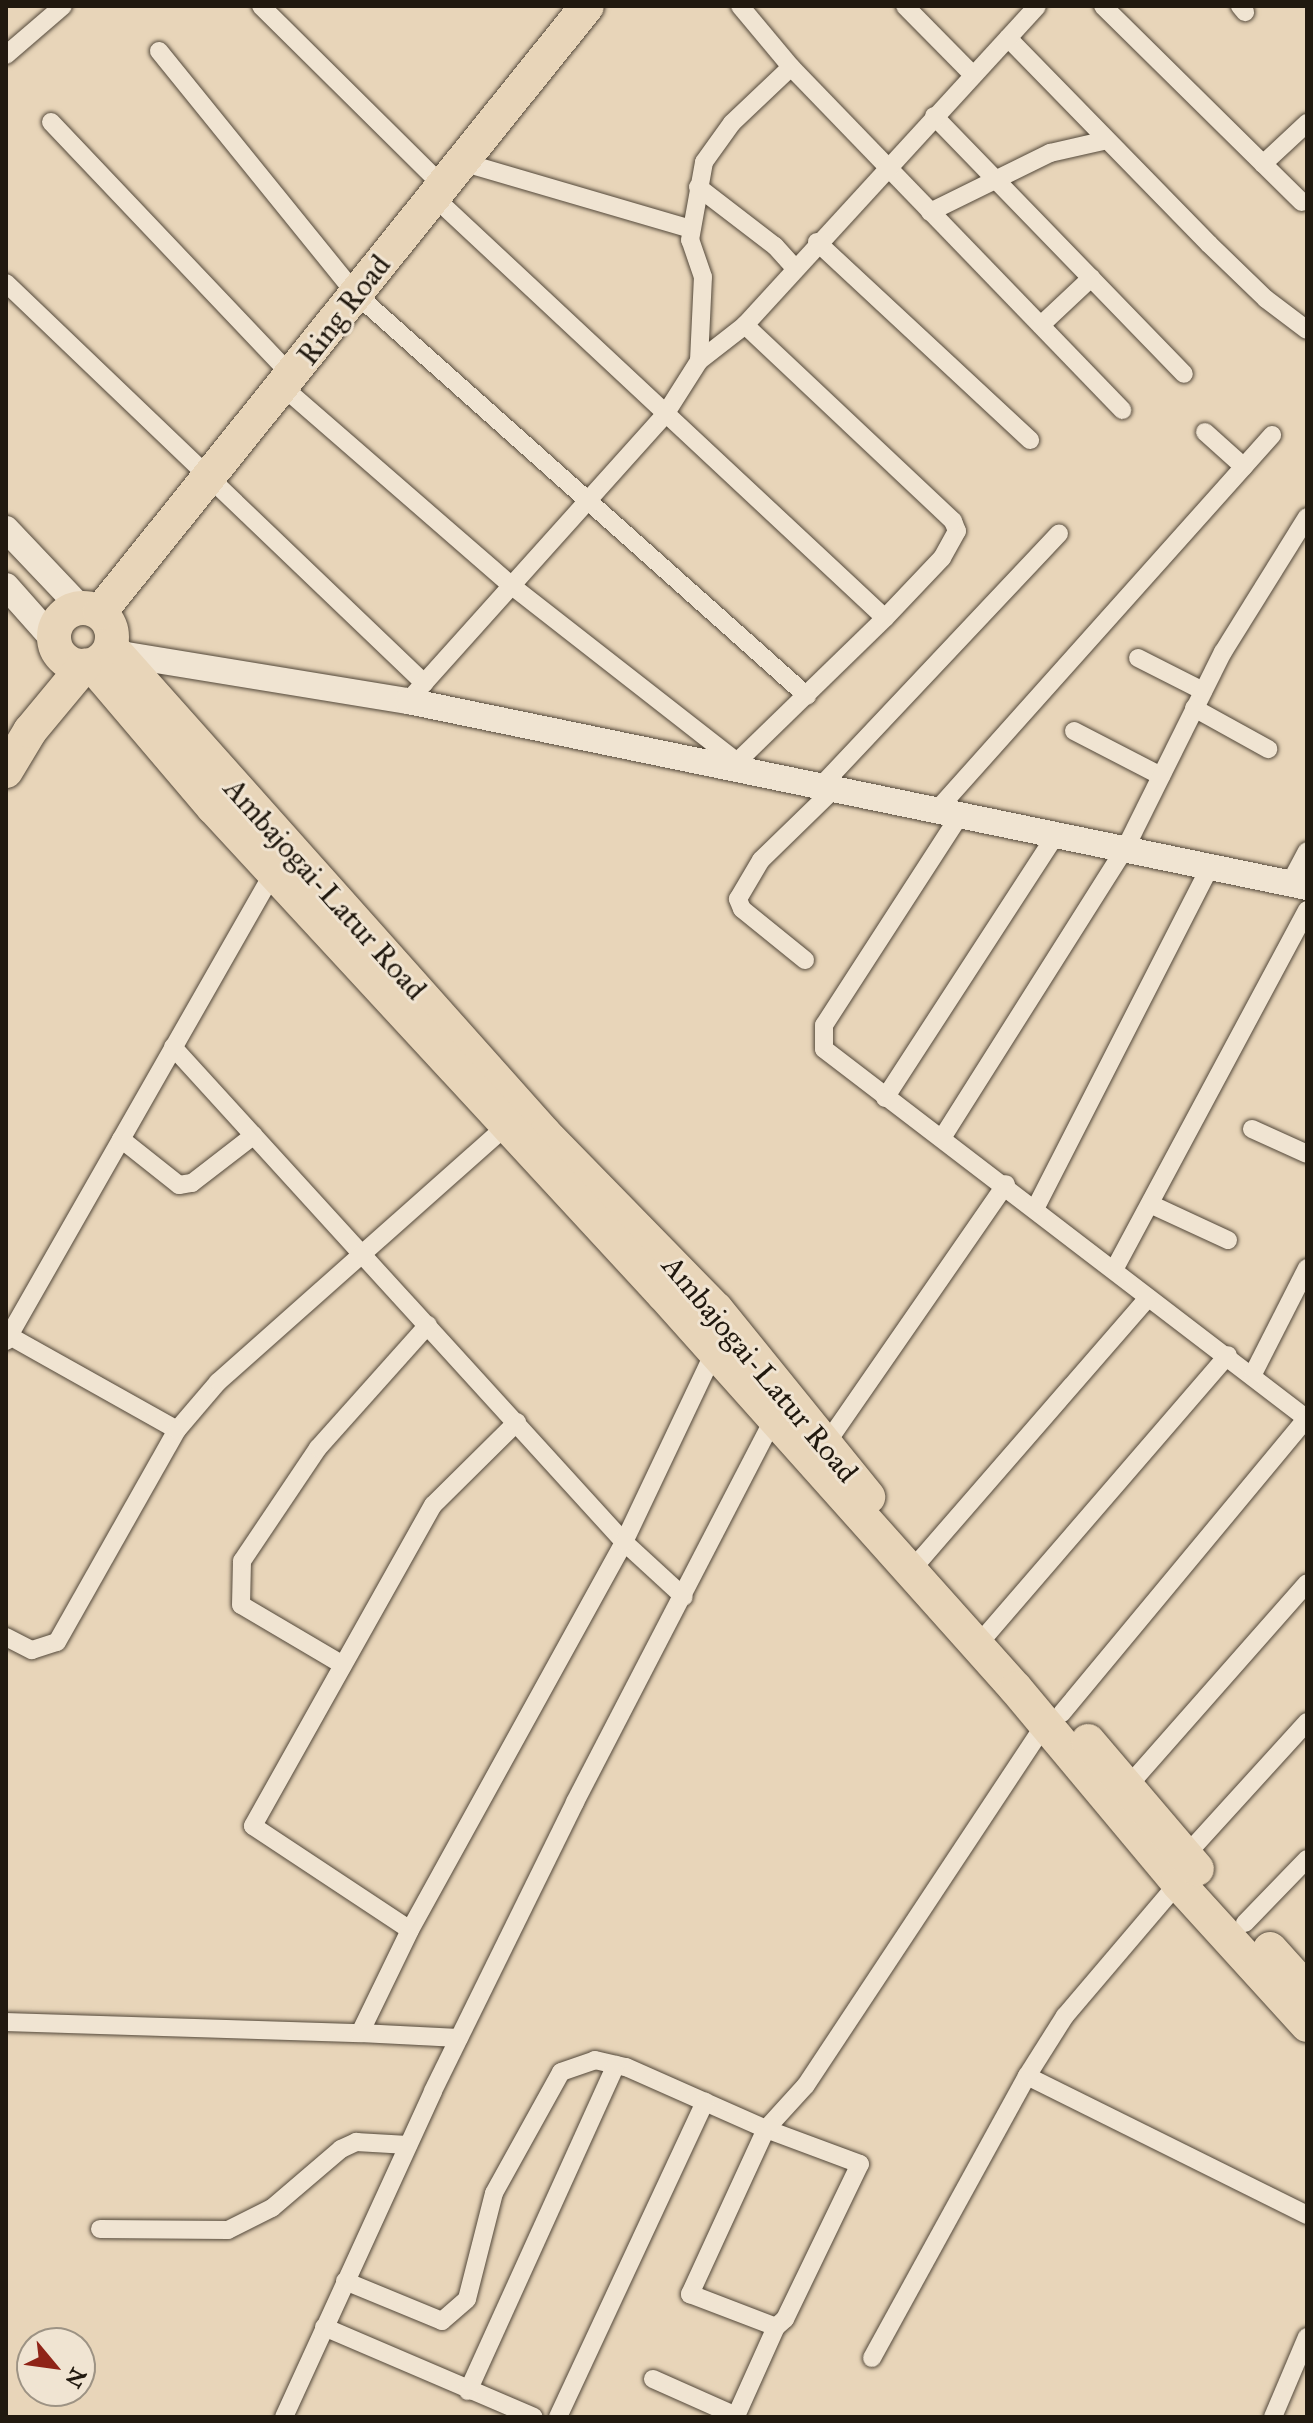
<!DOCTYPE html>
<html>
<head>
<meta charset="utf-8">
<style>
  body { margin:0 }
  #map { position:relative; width:1313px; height:2423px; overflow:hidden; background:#e8d5b9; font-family:"IM FELL Great Primer",serif }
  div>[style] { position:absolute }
  .roads { filter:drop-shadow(0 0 2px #53483a) drop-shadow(0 0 2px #53483a) }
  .street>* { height:18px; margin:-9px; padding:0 9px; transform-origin:9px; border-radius:9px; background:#f0e4d2 }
  .secondary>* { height:26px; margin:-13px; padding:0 13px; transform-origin:13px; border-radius:13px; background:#f0e4d2 }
  .highway>* { height:34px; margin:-17px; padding:0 17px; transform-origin:17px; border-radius:17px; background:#e8d5b9 }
  .highway>.ring { margin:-17px; padding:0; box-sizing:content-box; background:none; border:34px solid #e8d5b9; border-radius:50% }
  span { translate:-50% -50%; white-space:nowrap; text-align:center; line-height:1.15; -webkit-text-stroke:6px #f0e4d2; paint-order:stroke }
  .street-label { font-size:30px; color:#21190f }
  .frame { position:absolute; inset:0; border:8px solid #21190f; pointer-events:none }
  .north { position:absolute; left:16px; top:2327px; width:80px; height:80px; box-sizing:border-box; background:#f0e4d2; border:2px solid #9d9384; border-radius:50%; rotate:119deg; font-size:22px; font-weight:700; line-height:32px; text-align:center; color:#21190f }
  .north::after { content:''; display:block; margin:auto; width:28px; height:36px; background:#8f2418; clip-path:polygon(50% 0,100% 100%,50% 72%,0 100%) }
</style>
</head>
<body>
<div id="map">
  <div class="roads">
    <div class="street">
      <div style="left:261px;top:6px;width:255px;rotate:44.7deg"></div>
      <div style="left:740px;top:6px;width:80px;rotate:50.1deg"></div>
      <div style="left:791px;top:67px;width:477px;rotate:46deg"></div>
      <div style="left:905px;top:6px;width:97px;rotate:45.4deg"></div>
      <div style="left:1103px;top:6px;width:279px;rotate:44.6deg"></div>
      <div style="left:1240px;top:6px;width:8px;rotate:50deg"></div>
      <div style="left:1008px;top:38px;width:288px;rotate:45.7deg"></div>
      <div style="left:1209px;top:244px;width:79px;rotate:44deg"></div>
      <div style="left:1266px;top:299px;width:51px;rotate:37.1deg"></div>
      <div style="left:159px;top:51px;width:313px;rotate:51deg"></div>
      <div style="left:356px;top:294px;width:604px;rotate:41.71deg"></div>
      <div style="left:6px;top:55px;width:75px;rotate:-40.7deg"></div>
      <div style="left:934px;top:116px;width:359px;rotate:45.9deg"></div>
      <div style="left:51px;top:122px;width:350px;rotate:46.5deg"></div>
      <div style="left:462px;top:162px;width:239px;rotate:16.3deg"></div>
      <div style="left:1263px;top:164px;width:60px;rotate:-43deg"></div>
      <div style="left:698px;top:187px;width:97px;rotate:37.5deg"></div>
      <div style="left:775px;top:246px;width:30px;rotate:48deg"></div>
      <div style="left:433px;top:196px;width:618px;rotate:43.03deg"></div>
      <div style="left:930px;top:212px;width:134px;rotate:-26.2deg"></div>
      <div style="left:1050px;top:153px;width:58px;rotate:-12.8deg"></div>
      <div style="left:817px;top:242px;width:291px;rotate:42.9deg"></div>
      <div style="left:6px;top:283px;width:579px;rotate:43.74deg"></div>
      <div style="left:1041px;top:325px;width:69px;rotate:-43.2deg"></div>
      <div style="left:699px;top:361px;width:84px;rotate:-87.3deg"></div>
      <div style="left:703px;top:277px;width:39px;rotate:-109deg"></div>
      <div style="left:690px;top:240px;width:79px;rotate:-79.8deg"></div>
      <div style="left:704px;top:162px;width:48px;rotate:-54.3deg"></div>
      <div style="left:732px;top:123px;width:81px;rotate:-43.5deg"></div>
      <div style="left:283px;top:387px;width:303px;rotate:41deg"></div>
      <div style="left:512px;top:586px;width:294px;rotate:38deg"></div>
      <div style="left:1205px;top:432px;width:52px;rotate:41.9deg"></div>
      <div style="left:1138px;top:658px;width:73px;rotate:26.9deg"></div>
      <div style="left:408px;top:701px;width:387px;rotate:-48.1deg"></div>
      <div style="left:666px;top:413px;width:62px;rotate:-57.6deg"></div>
      <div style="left:699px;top:361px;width:58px;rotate:-38deg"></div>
      <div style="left:745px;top:325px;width:432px;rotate:-47.5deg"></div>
      <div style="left:1194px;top:708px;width:85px;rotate:29deg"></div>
      <div style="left:1074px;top:731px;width:98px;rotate:27.3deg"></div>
      <div style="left:737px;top:762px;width:206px;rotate:-44.2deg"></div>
      <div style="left:885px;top:618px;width:83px;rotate:-46.5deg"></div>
      <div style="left:942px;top:558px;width:31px;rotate:-61deg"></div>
      <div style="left:957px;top:531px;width:11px;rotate:-112deg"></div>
      <div style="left:953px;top:521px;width:286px;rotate:-136.7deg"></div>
      <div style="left:821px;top:786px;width:347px;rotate:-46.7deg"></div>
      <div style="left:937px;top:810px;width:503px;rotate:-48.22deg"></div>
      <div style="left:960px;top:815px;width:250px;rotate:122.9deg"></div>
      <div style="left:824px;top:1025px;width:24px;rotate:90deg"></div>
      <div style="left:824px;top:1049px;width:608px;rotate:37.45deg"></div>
      <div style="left:1290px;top:883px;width:36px;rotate:-62deg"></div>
      <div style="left:805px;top:960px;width:81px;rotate:-141deg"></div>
      <div style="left:742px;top:909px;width:11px;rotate:-112deg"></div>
      <div style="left:738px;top:899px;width:45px;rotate:-59.5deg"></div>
      <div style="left:761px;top:860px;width:102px;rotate:-44.2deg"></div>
      <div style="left:173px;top:1047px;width:670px;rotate:47.66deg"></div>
      <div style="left:624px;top:1542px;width:81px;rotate:42.5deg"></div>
      <div style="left:885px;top:1098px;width:314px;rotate:-57deg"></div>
      <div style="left:1252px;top:1129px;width:60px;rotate:24.4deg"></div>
      <div style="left:942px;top:1138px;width:342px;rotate:-57.7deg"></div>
      <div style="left:1125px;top:849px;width:220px;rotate:-63.6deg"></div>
      <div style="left:1223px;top:652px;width:159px;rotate:-58.1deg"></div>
      <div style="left:121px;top:1139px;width:74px;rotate:38.4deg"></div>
      <div style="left:179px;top:1185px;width:13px;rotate:-9deg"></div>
      <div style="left:192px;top:1183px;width:78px;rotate:-37.7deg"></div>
      <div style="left:1150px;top:1204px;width:86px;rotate:24.8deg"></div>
      <div style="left:1036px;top:1207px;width:382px;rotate:-62.9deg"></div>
      <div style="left:1115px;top:1268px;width:406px;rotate:-61.8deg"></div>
      <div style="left:6px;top:1334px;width:196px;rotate:29.3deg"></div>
      <div style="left:6px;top:1341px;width:547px;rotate:-60.29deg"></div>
      <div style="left:1253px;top:1374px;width:119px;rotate:-63deg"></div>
      <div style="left:517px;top:1422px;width:118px;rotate:135.3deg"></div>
      <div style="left:433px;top:1505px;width:368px;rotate:119.3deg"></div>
      <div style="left:253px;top:1826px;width:188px;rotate:33.5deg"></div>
      <div style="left:410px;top:1930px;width:443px;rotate:-61.1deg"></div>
      <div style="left:624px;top:1542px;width:217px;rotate:-64.6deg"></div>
      <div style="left:826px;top:1444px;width:316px;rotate:-55.3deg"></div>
      <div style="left:921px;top:1559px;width:346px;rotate:-49deg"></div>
      <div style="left:988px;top:1633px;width:367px;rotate:-49.2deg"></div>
      <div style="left:6px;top:1637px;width:29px;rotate:27deg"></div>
      <div style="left:32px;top:1650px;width:26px;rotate:-18deg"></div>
      <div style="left:57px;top:1642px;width:244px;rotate:-60.5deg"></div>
      <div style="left:177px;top:1430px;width:63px;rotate:-49.5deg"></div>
      <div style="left:218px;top:1382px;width:384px;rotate:-41.6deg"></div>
      <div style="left:343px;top:1665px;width:118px;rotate:-149.5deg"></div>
      <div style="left:241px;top:1605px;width:44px;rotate:-88.7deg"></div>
      <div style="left:242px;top:1561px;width:136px;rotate:-56.1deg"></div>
      <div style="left:318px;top:1448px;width:165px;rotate:-48.2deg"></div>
      <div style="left:1062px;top:1713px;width:383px;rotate:-50.3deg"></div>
      <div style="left:1129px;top:1785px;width:269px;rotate:-48.6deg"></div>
      <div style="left:1186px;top:1855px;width:180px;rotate:-47.7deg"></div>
      <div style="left:1245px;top:1923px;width:89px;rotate:-45.9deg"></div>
      <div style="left:6px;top:2022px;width:354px;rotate:1.8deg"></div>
      <div style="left:360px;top:2033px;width:114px;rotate:-64.1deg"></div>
      <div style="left:360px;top:2033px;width:99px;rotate:2.9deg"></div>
      <div style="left:1027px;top:2076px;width:313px;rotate:26.4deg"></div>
      <div style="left:100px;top:2229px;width:128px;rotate:0.4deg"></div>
      <div style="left:228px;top:2230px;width:49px;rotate:-26.6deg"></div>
      <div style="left:272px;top:2208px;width:91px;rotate:-40.5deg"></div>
      <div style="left:341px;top:2149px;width:17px;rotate:-25deg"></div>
      <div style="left:356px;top:2142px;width:52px;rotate:3.3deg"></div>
      <div style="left:345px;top:2281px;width:105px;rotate:22.4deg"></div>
      <div style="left:442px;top:2321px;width:33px;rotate:-41deg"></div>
      <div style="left:467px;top:2299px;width:109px;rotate:-75.7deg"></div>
      <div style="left:494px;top:2193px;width:138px;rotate:-61deg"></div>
      <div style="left:561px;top:2072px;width:36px;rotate:-19deg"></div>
      <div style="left:595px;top:2060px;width:32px;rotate:13deg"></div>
      <div style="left:626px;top:2067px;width:153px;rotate:23.9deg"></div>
      <div style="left:766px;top:2129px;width:182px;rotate:114.7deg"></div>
      <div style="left:690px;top:2294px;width:92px;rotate:21deg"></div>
      <div style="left:776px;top:2327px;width:12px;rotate:-42deg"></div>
      <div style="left:785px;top:2319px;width:172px;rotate:-64.2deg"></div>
      <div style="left:860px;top:2164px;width:100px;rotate:-159.6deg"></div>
      <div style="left:766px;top:2129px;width:59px;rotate:-47.7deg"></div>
      <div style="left:806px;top:2085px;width:433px;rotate:-56.5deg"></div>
      <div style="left:324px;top:2327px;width:228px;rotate:23.2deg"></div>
      <div style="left:872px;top:2358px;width:322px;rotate:-61.2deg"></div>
      <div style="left:1027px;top:2076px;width:71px;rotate:-57.7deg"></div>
      <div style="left:1065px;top:2016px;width:175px;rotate:-49.6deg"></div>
      <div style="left:653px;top:2379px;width:91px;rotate:24deg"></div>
      <div style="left:736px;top:2416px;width:98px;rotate:-65.8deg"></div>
      <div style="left:468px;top:2391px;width:358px;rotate:-65.6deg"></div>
      <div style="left:284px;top:2417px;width:358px;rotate:-65.4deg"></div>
      <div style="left:433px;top:2091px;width:322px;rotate:-63.8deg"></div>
      <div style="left:575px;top:1802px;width:428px;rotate:-62.6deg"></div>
      <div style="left:558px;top:2417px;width:348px;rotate:-65deg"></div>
      <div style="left:1273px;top:2417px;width:87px;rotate:-67deg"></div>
    </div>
    <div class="secondary">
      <div style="left:6px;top:529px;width:108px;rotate:46.5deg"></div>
      <div style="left:6px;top:586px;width:71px;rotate:48.4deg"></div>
      <div style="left:120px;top:654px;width:292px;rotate:9.3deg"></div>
      <div style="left:408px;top:701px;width:918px;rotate:11.69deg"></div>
    </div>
    <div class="highway">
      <div class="ring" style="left:54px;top:608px;width:24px;height:24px"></div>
      <div style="left:100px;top:612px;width:777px;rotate:-51.21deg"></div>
      <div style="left:111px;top:647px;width:652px;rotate:48.29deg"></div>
      <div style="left:545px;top:1134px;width:245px;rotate:45.7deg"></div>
      <div style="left:716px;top:1309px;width:242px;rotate:51deg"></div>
      <div style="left:92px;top:665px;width:187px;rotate:49.6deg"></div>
      <div style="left:213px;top:807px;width:664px;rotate:47.26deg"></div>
      <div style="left:664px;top:1295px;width:528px;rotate:48.22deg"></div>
      <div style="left:1016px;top:1689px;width:253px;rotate:50.1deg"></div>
      <div style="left:1178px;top:1883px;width:192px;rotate:47.7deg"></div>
      <div style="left:6px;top:771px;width:47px;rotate:-59deg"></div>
      <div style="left:30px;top:731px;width:85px;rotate:-50.3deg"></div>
      <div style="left:1088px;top:1741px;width:168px;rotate:49.6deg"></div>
      <div style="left:1270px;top:1949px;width:55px;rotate:47.9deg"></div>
    </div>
  </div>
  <div class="street-label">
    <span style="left:344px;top:310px;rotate:-52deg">Ring Road</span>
    <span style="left:325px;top:889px;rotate:48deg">Ambajogai-Latur Road</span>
    <span style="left:760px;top:1369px;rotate:50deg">Ambajogai-Latur Road</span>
  </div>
  <div class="frame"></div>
  <div class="north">N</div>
</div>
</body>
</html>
